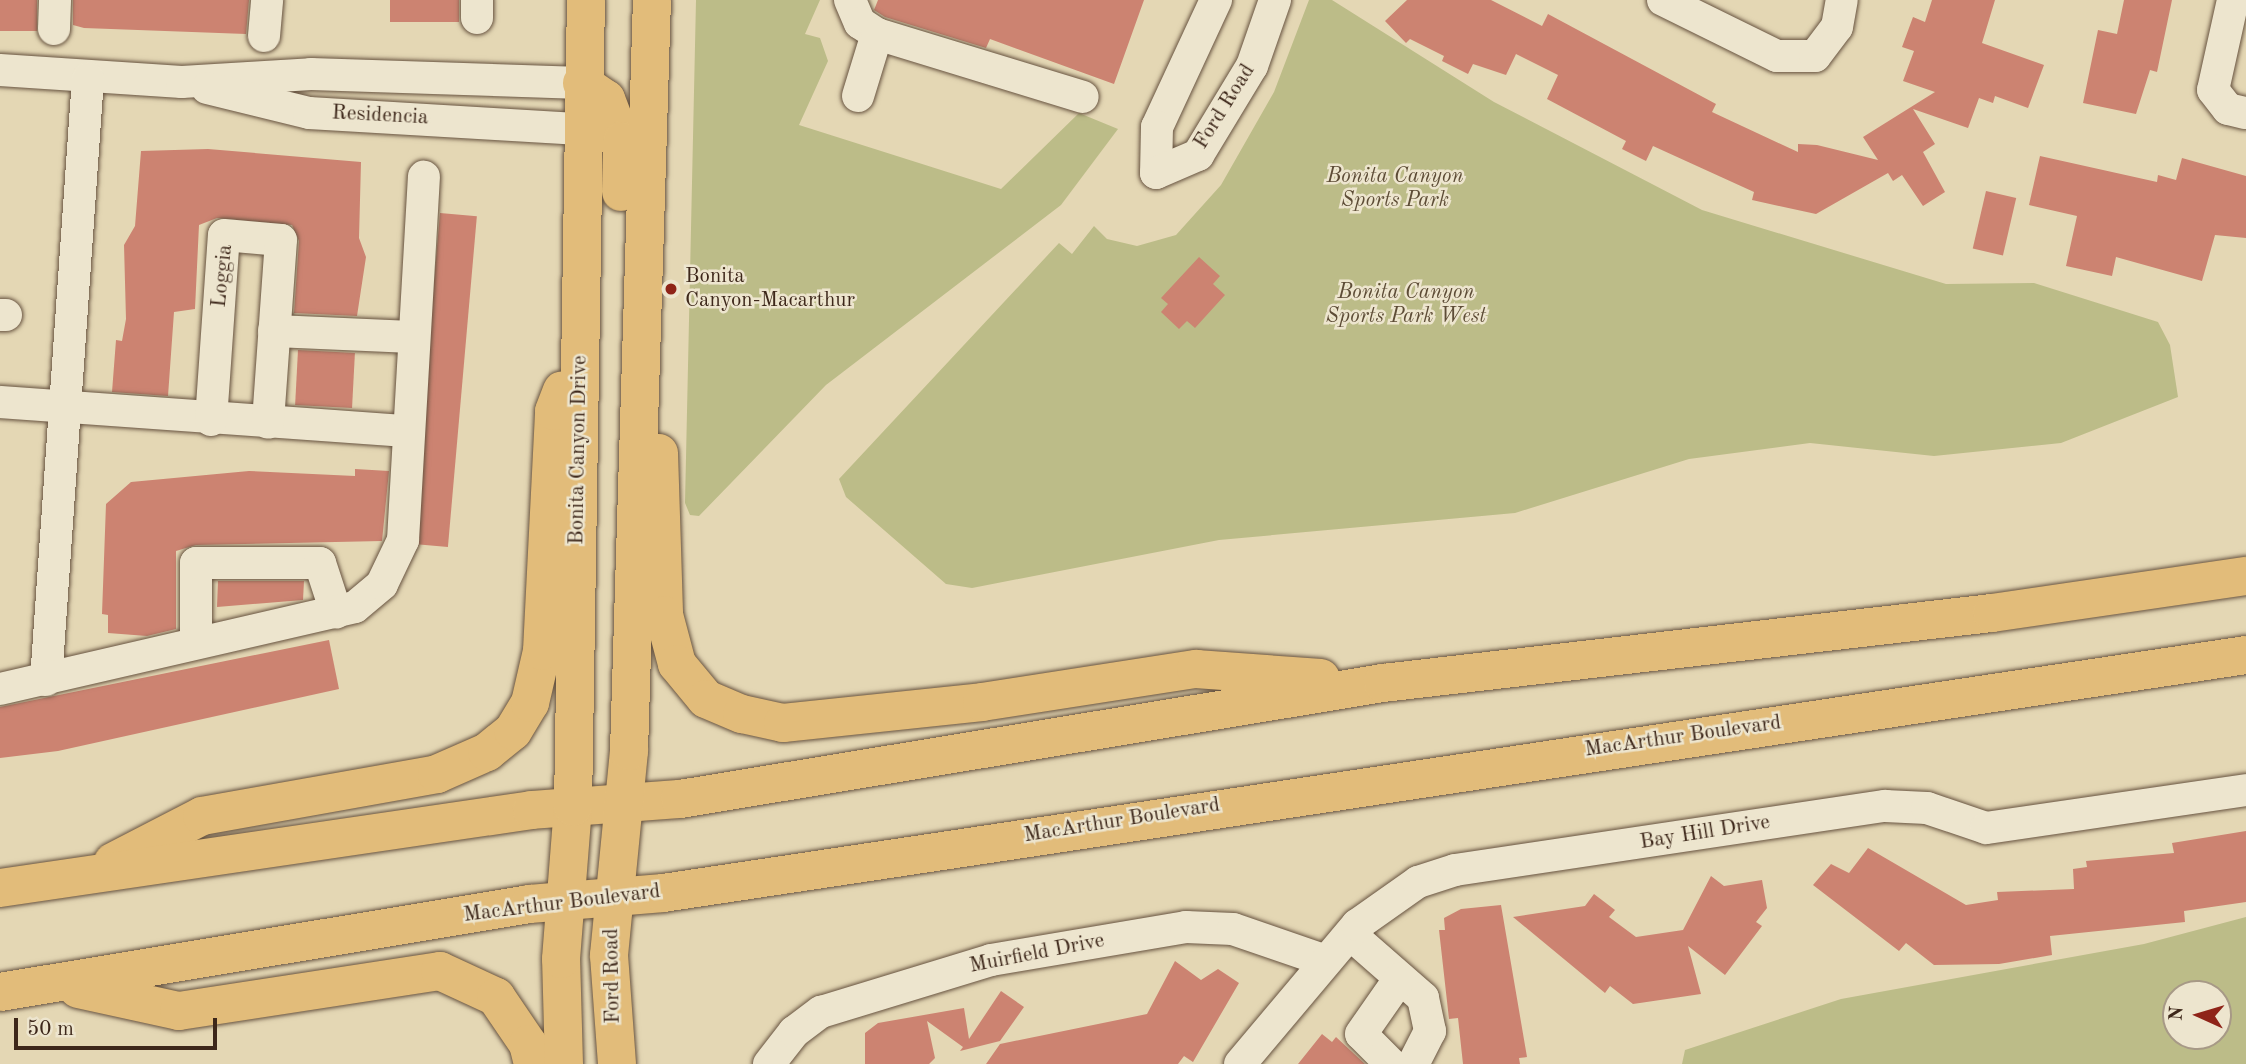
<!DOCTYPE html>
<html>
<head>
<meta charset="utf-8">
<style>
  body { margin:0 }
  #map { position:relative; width:2246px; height:1064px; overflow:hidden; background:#e4d7b4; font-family:"Old Standard TT",serif }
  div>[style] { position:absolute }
  .green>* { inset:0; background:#bcbc88 }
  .building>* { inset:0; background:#cc8371; transform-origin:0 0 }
  .roads { filter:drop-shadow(0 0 2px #675340) drop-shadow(0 0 2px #675340) }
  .minor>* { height:32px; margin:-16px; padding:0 16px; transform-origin:16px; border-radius:16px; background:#ede5ce }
  .major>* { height:38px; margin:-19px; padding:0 19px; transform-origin:19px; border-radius:19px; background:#e2bc7a }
  .dots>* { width:19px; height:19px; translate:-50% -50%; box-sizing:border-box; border:4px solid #ede5ce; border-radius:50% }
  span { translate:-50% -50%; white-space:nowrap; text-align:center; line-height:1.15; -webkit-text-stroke:5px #ede5ce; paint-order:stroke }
  .street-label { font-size:21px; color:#3d271a }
  .park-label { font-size:21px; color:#5d4c36; font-style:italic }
  .poi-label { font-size:21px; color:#3d271a }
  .left { translate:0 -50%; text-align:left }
  .north { position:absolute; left:2162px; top:980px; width:70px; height:70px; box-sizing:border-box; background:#ede5ce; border:2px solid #a79986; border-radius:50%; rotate:274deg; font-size:19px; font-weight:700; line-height:28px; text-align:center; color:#3d271a }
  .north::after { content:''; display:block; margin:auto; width:24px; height:32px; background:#8f2418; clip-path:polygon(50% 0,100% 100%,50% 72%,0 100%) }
  .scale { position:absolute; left:14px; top:1018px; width:203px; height:32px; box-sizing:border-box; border:4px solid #3d271a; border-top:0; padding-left:9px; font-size:21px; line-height:24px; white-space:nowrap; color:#3d271a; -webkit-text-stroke:5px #ede5ce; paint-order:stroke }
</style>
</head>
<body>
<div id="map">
  <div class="green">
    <div style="clip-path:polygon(696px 0,820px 0,805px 34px,820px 38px,828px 61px,799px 125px,1001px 189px,1079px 113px,1118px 129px,1061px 205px,826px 385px,699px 516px,690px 515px,685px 503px)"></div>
    <div style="clip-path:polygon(1309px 0,1332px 0,1494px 102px,1702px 210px,1946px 284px,2034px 283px,2158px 322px,2170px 345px,2178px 397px,2061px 443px,1934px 456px,1810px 443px,1689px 459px,1515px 513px,1219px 540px,972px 588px,946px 584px,846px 497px,839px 479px,1059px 243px,1072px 254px,1094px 226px,1107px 239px,1137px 246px,1176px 235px,1221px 185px,1274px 92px)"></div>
    <div style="clip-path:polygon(evenodd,2246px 917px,2246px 1064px,1682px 1064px,1685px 1050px,1841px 999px,2144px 944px,2246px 917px,2176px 994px,2218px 994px,2218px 1036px,2176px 1036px,2176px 994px)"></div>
  </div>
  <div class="building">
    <div style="left:0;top:0;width:37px;height:31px"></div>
    <div style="clip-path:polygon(73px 0,249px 0,246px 34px,84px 28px,73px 25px)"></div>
    <div style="left:390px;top:0;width:69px;height:22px"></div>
    <div style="clip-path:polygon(878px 0,1144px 0,1114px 84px,990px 39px,986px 48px,885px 17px,874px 10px)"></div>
    <div style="clip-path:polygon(1407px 0,1491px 0,1542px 26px,1548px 14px,1716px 104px,1712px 112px,1798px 152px,1798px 144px,1817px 145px,1878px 160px,1863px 137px,1935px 92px,1903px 81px,1914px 51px,1902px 47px,1913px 17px,1925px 22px,1932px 0,1995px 0,1982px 43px,2044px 65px,2028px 108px,1995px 96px,1993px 103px,1979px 98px,1968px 128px,1913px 109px,1935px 144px,1923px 152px,1945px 192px,1923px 206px,1902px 175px,1893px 181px,1888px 173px,1816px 214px,1752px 200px,1754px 192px,1653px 146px,1646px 161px,1622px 149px,1626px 141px,1547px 99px,1558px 75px,1516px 54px,1506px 75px,1473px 64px,1468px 74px,1442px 61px,1444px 56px,1410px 39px,1406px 43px,1385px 21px)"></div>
    <div style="clip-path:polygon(2124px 0,2172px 0,2157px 72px,2150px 70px,2136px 114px,2083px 103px,2098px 30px,2117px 34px)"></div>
    <div style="clip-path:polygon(208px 149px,361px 162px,359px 238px,366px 257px,357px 316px,294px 313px,299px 241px,292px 225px,217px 218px,199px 225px,195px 309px,174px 312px,168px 396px,112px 392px,116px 340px,122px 341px,126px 319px,124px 245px,135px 226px,141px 151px)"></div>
    <div style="clip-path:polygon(2040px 156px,2157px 182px,2158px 175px,2176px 180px,2182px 158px,2246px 176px,2246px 238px,2215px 235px,2202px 281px,2116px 257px,2112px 276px,2066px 266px,2077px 216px,2029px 205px)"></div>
    <div style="left:1986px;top:191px;width:31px;height:59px;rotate:13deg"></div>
    <div style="left:440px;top:213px;width:37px;height:332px;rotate:5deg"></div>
    <div style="clip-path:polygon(1199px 257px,1220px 276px,1213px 284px,1225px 295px,1195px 328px,1187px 321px,1179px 329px,1161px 312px,1168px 304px,1161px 298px)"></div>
    <div style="left:298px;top:350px;width:57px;height:55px;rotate:3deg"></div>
    <div style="clip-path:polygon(355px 469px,389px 471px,382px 541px,196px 545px,176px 551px,176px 629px,147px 636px,108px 633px,108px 615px,102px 614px,106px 504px,131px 482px,249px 471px,355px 476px)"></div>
    <div style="clip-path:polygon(218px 581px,304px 581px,303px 600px,217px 607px)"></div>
    <div style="clip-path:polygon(329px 640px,339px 689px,58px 751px,0 758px,0 707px)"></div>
    <div style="clip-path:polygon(2246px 831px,2246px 902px,2184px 911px,2185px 922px,2050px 936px,2052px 955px,1999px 964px,1934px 965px,1906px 943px,1899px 951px,1813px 885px,1831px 864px,1849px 873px,1868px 848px,1966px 905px,1998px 900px,1997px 892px,2074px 889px,2073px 869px,2087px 867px,2086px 861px,2174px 853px,2172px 843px)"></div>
    <div style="clip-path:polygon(1711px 876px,1724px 886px,1762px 880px,1767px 908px,1756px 922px,1762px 926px,1725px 975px,1688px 946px,1701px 994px,1633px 1004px,1610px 986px,1605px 993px,1513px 917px,1585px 906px,1594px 894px,1615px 910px,1609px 917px,1636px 937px,1683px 930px)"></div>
    <div style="clip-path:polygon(1501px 905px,1527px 1057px,1519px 1058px,1520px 1064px,1463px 1064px,1458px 1018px,1449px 1019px,1439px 930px,1445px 930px,1444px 918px,1461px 909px)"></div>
    <div style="clip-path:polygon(1175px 961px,1201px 980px,1218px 969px,1239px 983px,1193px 1062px,1184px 1056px,1178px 1064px,986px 1064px,1000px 1044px,1147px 1014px)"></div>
    <div style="clip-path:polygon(1001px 991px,1024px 1007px,1000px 1041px,960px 1051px,963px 1047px,927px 1021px,935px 1058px,929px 1064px,865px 1064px,865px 1033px,878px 1023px,964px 1008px,969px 1039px)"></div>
    <div style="clip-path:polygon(1322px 1034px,1332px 1042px,1336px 1037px,1365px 1064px,1298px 1064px)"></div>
  </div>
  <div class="roads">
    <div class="minor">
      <div style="left:850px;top:0;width:25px;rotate:67deg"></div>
      <div style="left:860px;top:23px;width:20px;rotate:33deg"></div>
      <div style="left:1216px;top:0;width:140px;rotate:114.9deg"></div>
      <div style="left:1157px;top:127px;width:46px;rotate:91.2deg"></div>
      <div style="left:1156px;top:173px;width:46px;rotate:-23.2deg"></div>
      <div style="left:1198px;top:155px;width:104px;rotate:-58.8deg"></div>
      <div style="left:1252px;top:66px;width:70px;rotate:-70.8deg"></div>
      <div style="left:1663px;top:0;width:127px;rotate:26.2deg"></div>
      <div style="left:1777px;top:56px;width:38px"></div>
      <div style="left:1815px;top:56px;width:36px;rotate:-53deg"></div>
      <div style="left:1837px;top:27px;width:27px;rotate:-80deg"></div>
      <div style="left:2233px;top:0;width:92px;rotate:102.5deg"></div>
      <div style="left:2213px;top:90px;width:24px;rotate:52deg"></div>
      <div style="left:2228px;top:109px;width:18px;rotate:13deg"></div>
      <div style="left:477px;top:18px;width:18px;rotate:-90deg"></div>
      <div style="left:54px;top:29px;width:29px;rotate:-88deg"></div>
      <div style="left:264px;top:36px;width:36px;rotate:-85deg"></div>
      <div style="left:0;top:70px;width:182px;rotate:3.8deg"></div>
      <div style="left:182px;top:82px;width:129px;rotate:-3.5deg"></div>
      <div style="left:311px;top:74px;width:271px;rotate:1.9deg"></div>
      <div style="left:207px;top:88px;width:105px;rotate:13.8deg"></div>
      <div style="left:309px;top:113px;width:272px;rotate:3.4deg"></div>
      <div style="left:858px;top:96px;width:65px;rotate:-73deg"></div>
      <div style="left:877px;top:34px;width:215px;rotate:17deg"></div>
      <div style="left:0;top:315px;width:6px"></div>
      <div style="left:274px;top:331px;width:139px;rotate:2.5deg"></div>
      <div style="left:0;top:402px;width:409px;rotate:4.1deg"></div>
      <div style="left:211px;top:420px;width:185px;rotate:-86deg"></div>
      <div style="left:224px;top:235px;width:57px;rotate:5deg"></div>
      <div style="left:281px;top:240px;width:183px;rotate:94.1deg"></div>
      <div style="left:196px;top:643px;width:80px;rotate:-90deg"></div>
      <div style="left:196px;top:563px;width:124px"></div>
      <div style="left:320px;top:563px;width:52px;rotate:71.9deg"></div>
      <div style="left:46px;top:680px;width:603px;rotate:-86.01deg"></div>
      <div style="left:0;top:689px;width:364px;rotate:-13deg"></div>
      <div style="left:355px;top:607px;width:35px;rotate:-40deg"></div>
      <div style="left:382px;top:584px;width:49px;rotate:-64.5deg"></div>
      <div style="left:403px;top:540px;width:364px;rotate:-86.7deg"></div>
      <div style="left:1350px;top:934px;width:97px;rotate:41.2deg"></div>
      <div style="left:1423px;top:998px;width:34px;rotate:78deg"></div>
      <div style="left:1430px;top:1031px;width:37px;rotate:117deg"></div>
      <div style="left:769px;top:1064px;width:41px;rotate:-52deg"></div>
      <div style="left:794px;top:1032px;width:34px;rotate:-37deg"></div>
      <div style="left:821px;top:1012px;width:178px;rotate:-17deg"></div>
      <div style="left:991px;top:960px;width:198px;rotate:-9.6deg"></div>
      <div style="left:1186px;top:927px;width:47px;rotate:2.4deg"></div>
      <div style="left:1233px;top:929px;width:98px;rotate:19deg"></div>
      <div style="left:1240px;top:1064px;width:182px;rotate:-49.9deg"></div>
      <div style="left:1357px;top:925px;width:75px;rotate:-35.2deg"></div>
      <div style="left:1418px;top:882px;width:39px;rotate:-18deg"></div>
      <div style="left:1455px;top:870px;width:435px;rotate:-8.5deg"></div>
      <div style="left:1885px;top:806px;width:42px;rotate:2.7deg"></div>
      <div style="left:1927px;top:808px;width:62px;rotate:18.7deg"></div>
      <div style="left:1986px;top:828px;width:263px;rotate:-8.3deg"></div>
      <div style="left:1391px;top:1064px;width:42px;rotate:-135deg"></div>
      <div style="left:1361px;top:1034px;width:68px;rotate:-55.1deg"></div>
    </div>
    <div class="major">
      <div style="left:582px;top:83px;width:29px;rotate:34deg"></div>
      <div style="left:606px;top:99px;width:45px;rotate:69.1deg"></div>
      <div style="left:622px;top:141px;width:51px;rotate:91.1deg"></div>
      <div style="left:659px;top:453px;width:162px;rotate:88.2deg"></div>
      <div style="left:664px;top:615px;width:51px;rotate:75.1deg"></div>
      <div style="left:677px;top:664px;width:45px;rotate:50.4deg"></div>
      <div style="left:706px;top:699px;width:39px;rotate:23deg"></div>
      <div style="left:742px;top:714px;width:42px;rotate:12.4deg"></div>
      <div style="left:783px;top:723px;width:200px;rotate:-6deg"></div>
      <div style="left:982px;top:702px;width:217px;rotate:-8.8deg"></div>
      <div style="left:1196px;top:669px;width:125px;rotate:4.1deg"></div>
      <div style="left:113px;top:862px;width:100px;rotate:-27.3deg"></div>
      <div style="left:202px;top:816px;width:239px;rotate:-10.1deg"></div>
      <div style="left:437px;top:774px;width:55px;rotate:-23.7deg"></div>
      <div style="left:487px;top:752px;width:33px;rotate:-39deg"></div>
      <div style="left:513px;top:731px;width:33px;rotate:-59deg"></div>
      <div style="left:530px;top:703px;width:53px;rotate:-77deg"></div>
      <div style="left:542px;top:651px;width:240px;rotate:-87.1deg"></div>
      <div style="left:554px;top:411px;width:22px;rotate:-69deg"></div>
      <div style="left:0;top:888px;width:538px;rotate:-8.34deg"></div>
      <div style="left:532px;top:810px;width:148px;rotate:-4.3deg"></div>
      <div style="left:680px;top:799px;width:713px;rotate:-9.37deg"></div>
      <div style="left:1383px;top:683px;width:613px;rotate:-6.56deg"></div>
      <div style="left:1992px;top:613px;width:257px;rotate:-8.3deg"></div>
      <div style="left:78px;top:989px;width:103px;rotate:12.3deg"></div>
      <div style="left:179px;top:1011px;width:264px;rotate:-8.7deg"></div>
      <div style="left:440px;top:971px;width:62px;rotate:24.9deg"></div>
      <div style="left:496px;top:997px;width:57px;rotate:55.8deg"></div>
      <div style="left:528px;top:1044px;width:21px;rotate:76deg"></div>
      <div style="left:0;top:992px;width:537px;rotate:-9.43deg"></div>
      <div style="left:530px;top:904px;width:133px;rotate:-4.7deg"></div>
      <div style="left:663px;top:893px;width:1601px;rotate:-8.55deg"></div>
      <div style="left:564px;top:1064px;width:105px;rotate:-91.6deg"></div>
      <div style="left:561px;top:959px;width:152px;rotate:-85.5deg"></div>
      <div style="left:573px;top:807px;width:807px;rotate:-89.08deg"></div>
      <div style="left:617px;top:1064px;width:109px;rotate:-94.2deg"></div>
      <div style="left:609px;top:955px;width:205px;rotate:-84.4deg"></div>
      <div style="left:629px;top:751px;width:751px;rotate:-88.25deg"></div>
    </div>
  </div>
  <div class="dots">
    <div style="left:671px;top:289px;background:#8f2418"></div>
  </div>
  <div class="street-label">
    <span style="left:1225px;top:107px;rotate:-58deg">Ford Road</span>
    <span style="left:380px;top:116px;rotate:3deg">Residencia</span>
    <span style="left:223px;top:276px;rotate:-84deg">Loggia</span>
    <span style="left:579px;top:450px;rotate:-89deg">Bonita Canyon Drive</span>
    <span style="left:1683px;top:737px;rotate:-8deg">MacArthur Boulevard</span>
    <span style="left:1122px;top:821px;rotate:-9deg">MacArthur Boulevard</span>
    <span style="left:1705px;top:833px;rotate:-9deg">Bay Hill Drive</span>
    <span style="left:562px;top:904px;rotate:-7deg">MacArthur Boulevard</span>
    <span style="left:1037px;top:954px;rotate:-11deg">Muirfield Drive</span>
    <span style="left:613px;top:976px;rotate:-91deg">Ford Road</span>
  </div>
  <div class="park-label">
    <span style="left:1395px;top:189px">Bonita Canyon<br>Sports Park</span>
    <span style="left:1406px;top:305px">Bonita Canyon<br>Sports Park West</span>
  </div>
  <div class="poi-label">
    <span class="left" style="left:685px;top:289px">Bonita<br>Canyon-Macarthur</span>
  </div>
  <div class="north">N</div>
  <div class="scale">50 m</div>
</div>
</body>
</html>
